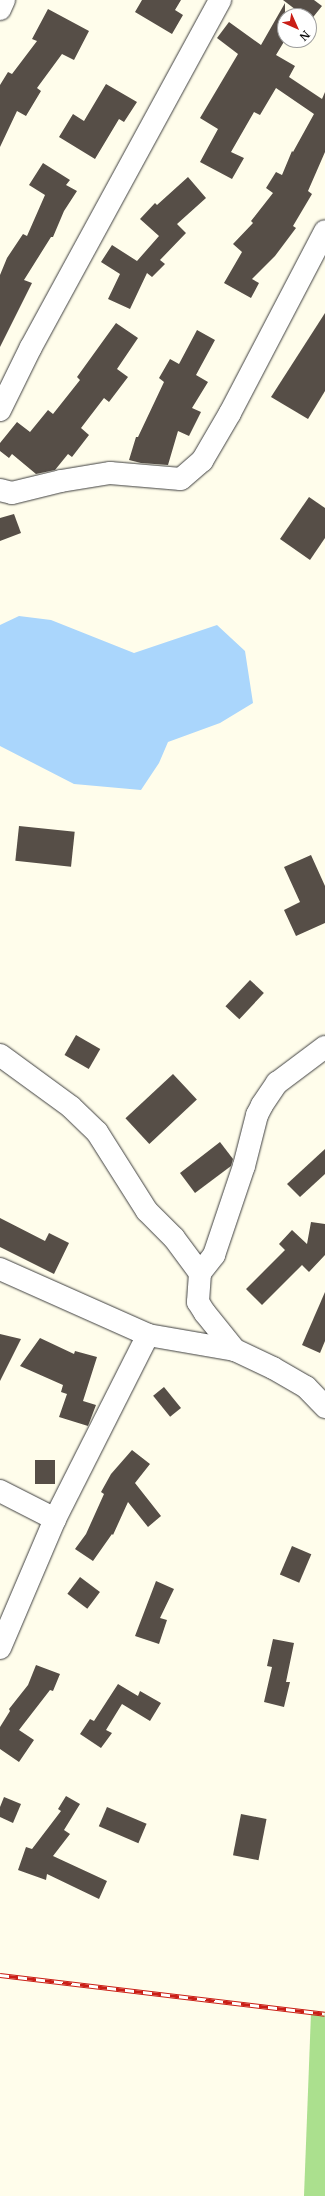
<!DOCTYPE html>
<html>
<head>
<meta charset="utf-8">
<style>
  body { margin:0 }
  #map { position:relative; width:325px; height:2196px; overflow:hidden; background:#fffdeb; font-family:Merriweather,serif }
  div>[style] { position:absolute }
  .forest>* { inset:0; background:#abe08e }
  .water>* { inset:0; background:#aad6fc }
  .building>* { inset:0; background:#564e47; transform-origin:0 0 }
  .roads { filter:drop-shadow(0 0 1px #3f3f3f) drop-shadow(0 0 1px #3f3f3f) }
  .minor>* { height:22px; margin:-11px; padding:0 11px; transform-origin:11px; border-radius:11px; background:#fff }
  .rail>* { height:4.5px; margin-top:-2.25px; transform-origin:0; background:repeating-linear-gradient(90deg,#fff 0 9px,#ca1e16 0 18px); box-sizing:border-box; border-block:1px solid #ca1e16 }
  span { translate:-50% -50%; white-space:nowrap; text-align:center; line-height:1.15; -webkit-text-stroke:4px #fff; paint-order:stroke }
  .north { position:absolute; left:277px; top:8px; width:40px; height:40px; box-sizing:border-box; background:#fff; border:1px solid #9e9e9e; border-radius:50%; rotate:135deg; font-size:11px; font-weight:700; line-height:16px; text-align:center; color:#0c0c0c }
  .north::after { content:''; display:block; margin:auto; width:14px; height:18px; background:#ca1e16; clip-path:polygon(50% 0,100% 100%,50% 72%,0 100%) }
</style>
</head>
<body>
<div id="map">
  <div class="forest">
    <div style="clip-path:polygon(325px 2012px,325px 2196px,304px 2196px,311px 2013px)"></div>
  </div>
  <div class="water">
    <div style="clip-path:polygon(19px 616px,51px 620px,134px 653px,217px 625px,245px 651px,253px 703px,220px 723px,168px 742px,159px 763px,141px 790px,74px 784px,0 746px,0 625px)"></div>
  </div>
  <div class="building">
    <div style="clip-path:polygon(142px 0,181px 0,175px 10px,183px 15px,172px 34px,135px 12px)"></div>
    <div style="clip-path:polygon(283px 0,314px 0,322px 6px,310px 21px,309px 16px,304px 16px)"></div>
    <div style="clip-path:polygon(285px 3px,285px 40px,276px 55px,295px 66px,289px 77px,322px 99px,325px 92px,325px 152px,308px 191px,312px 194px,293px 226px,296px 228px,275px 256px,252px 279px,259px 283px,251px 298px,224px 283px,242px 252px,233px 244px,253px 223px,251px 221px,273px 193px,266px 188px,276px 172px,282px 175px,292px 151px,293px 152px,314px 114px,276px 88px,260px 115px,254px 112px,231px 152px,244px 158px,232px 179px,200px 162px,218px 129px,200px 118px,238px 54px,217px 38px,229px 22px,261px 45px)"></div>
    <div style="clip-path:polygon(48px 9px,89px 31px,74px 60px,62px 54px,37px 88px,41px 91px,26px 116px,17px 111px,0 147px,0 85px,8px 72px,12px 74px,37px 41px,32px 39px)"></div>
    <div style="clip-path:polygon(106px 84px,137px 102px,124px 122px,119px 119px,95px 159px,59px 137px,73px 114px,84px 121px)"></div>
    <div style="clip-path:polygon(43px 163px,70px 180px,66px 185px,77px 191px,64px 211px,53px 237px,51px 237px,24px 280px,32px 283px,0 347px,0 275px,7px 258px,23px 234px,27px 236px,45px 195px,29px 185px)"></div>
    <div style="clip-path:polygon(188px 177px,206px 198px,177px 224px,186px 233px,160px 260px,165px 264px,152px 277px,147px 273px,130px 309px,108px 299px,120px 274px,101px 262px,112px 245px,137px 261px,159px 236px,140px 219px,155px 203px,157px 205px)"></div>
    <div style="clip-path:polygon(325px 313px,325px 391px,308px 419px,271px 397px)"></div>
    <div style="clip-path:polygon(116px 323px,138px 338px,117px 369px,128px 377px,109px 402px,104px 398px,81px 428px,89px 435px,72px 457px,68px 454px,55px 470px,36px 474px,12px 454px,9px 458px,0 451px,0 443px,17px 422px,30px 432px,48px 410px,53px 414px,80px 380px,77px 377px)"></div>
    <div style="clip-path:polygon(197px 330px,215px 340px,196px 375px,208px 382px,192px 408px,201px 412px,189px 436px,178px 431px,168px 465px,141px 463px,129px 460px,136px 437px,138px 437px,164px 382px,159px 378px,170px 359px,179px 364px)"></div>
    <div style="clip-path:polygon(309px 497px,325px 508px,325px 538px,310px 560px,280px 539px)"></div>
    <div style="clip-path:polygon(14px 514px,21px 533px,0 541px,0 518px)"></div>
    <div style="left:19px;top:826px;width:56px;height:35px;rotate:6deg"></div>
    <div style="clip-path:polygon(311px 855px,325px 886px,325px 923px,296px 936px,284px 910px,300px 902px,284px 867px)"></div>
    <div style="left:250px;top:980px;width:19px;height:36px;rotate:43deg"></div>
    <div style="left:76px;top:1035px;width:28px;height:23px;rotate:30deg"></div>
    <div style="left:173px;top:1074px;width:35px;height:65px;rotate:47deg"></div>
    <div style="clip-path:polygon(220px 1142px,233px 1159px,231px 1166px,195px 1193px,180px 1173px)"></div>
    <div style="clip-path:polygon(325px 1149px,325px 1174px,300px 1197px,287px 1184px)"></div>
    <div style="clip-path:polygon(0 1218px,45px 1241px,49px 1233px,69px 1243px,54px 1274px,0 1247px)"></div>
    <div style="clip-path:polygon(311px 1222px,325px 1224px,325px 1255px,309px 1272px,302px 1265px,262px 1305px,246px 1289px,285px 1250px,279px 1244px,292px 1230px,307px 1244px)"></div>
    <div style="clip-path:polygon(325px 1292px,325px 1341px,320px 1353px,302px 1345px)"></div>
    <div style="clip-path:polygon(0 1334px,21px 1339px,0 1381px)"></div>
    <div style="clip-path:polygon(40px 1338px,74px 1354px,75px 1351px,97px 1357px,83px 1401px,96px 1405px,88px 1426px,59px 1417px,67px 1394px,61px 1392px,63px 1385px,20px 1366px)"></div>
    <div style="left:164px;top:1387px;width:27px;height:14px;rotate:51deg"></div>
    <div style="clip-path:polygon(132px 1450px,150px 1464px,135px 1483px,161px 1516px,148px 1527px,128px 1502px,113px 1535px,112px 1534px,93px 1561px,75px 1549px,86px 1534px,104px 1494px,101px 1492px,111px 1474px)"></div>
    <div style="left:35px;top:1460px;width:20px;height:24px"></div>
    <div style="left:292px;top:1546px;width:21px;height:31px;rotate:23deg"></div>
    <div style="left:80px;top:1577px;width:25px;height:21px;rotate:37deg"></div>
    <div style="clip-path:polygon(156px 1581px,174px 1589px,160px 1618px,167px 1620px,159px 1644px,135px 1636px)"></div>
    <div style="clip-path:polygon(273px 1639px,294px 1643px,286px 1682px,290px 1682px,284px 1707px,264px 1702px,272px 1667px,267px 1666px)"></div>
    <div style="clip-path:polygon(36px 1665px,60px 1674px,53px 1691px,50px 1690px,19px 1730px,34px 1740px,19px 1762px,0 1749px,0 1727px,10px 1711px,9px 1709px,28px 1685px)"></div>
    <div style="clip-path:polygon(118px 1684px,138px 1696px,140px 1691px,161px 1703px,150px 1721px,122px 1704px,106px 1730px,112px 1733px,101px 1748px,80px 1734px,90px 1719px,94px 1721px)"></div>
    <div style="clip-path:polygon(66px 1796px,80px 1804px,64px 1830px,70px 1834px,53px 1856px,107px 1881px,99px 1899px,47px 1874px,46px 1880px,18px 1870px,26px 1847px,32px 1849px,61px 1811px,58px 1809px)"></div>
    <div style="clip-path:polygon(4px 1797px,21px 1804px,13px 1823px,0 1817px,0 1807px)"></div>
    <div style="left:107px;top:1807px;width:43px;height:21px;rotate:23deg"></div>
    <div style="left:241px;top:1814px;width:26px;height:42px;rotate:11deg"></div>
  </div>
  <div class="roads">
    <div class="minor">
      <div style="left:0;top:9px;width:10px;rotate:-66deg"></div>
      <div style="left:0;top:410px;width:70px;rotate:-63.8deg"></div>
      <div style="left:31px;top:347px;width:395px;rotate:-61.4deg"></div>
      <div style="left:0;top:490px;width:12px;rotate:14deg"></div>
      <div style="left:12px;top:493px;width:50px;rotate:-13.8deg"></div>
      <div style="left:61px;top:481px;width:50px;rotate:-9.3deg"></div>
      <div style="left:110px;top:473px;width:71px;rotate:4.8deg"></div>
      <div style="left:181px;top:479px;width:28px;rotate:-41deg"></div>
      <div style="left:202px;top:461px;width:56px;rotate:-59.7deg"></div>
      <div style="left:230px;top:413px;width:205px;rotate:-62.4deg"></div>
      <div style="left:0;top:1055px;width:88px;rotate:36.2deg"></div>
      <div style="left:71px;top:1107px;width:36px;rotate:44deg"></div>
      <div style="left:97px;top:1132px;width:93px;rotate:57.7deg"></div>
      <div style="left:147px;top:1211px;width:38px;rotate:45deg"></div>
      <div style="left:174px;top:1238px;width:44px;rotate:53.4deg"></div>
      <div style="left:200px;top:1273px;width:29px;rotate:94deg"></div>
      <div style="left:198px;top:1302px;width:13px;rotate:58deg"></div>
      <div style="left:205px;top:1313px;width:48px;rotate:51deg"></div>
      <div style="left:0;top:1269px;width:162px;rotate:24deg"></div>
      <div style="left:148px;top:1335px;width:88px;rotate:9.8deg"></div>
      <div style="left:235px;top:1350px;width:42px;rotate:25.3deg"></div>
      <div style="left:273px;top:1368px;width:38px;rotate:30deg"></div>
      <div style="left:306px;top:1387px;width:28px;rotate:46deg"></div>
      <div style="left:200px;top:1273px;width:23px;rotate:-52deg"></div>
      <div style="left:214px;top:1255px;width:94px;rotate:-71.4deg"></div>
      <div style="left:244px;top:1166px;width:53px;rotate:-75.7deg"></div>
      <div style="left:257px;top:1115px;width:11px;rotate:-63deg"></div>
      <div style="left:262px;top:1105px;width:27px;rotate:-56deg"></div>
      <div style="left:277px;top:1083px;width:60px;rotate:-36.9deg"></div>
      <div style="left:0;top:1491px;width:62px;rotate:27deg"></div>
      <div style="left:0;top:1648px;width:140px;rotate:-66.9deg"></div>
      <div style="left:55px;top:1519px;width:206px;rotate:-63.2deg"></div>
    </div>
  </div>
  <div class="rail">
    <div style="left:0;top:1975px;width:327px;rotate:6.8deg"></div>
  </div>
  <div class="north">N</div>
</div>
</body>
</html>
